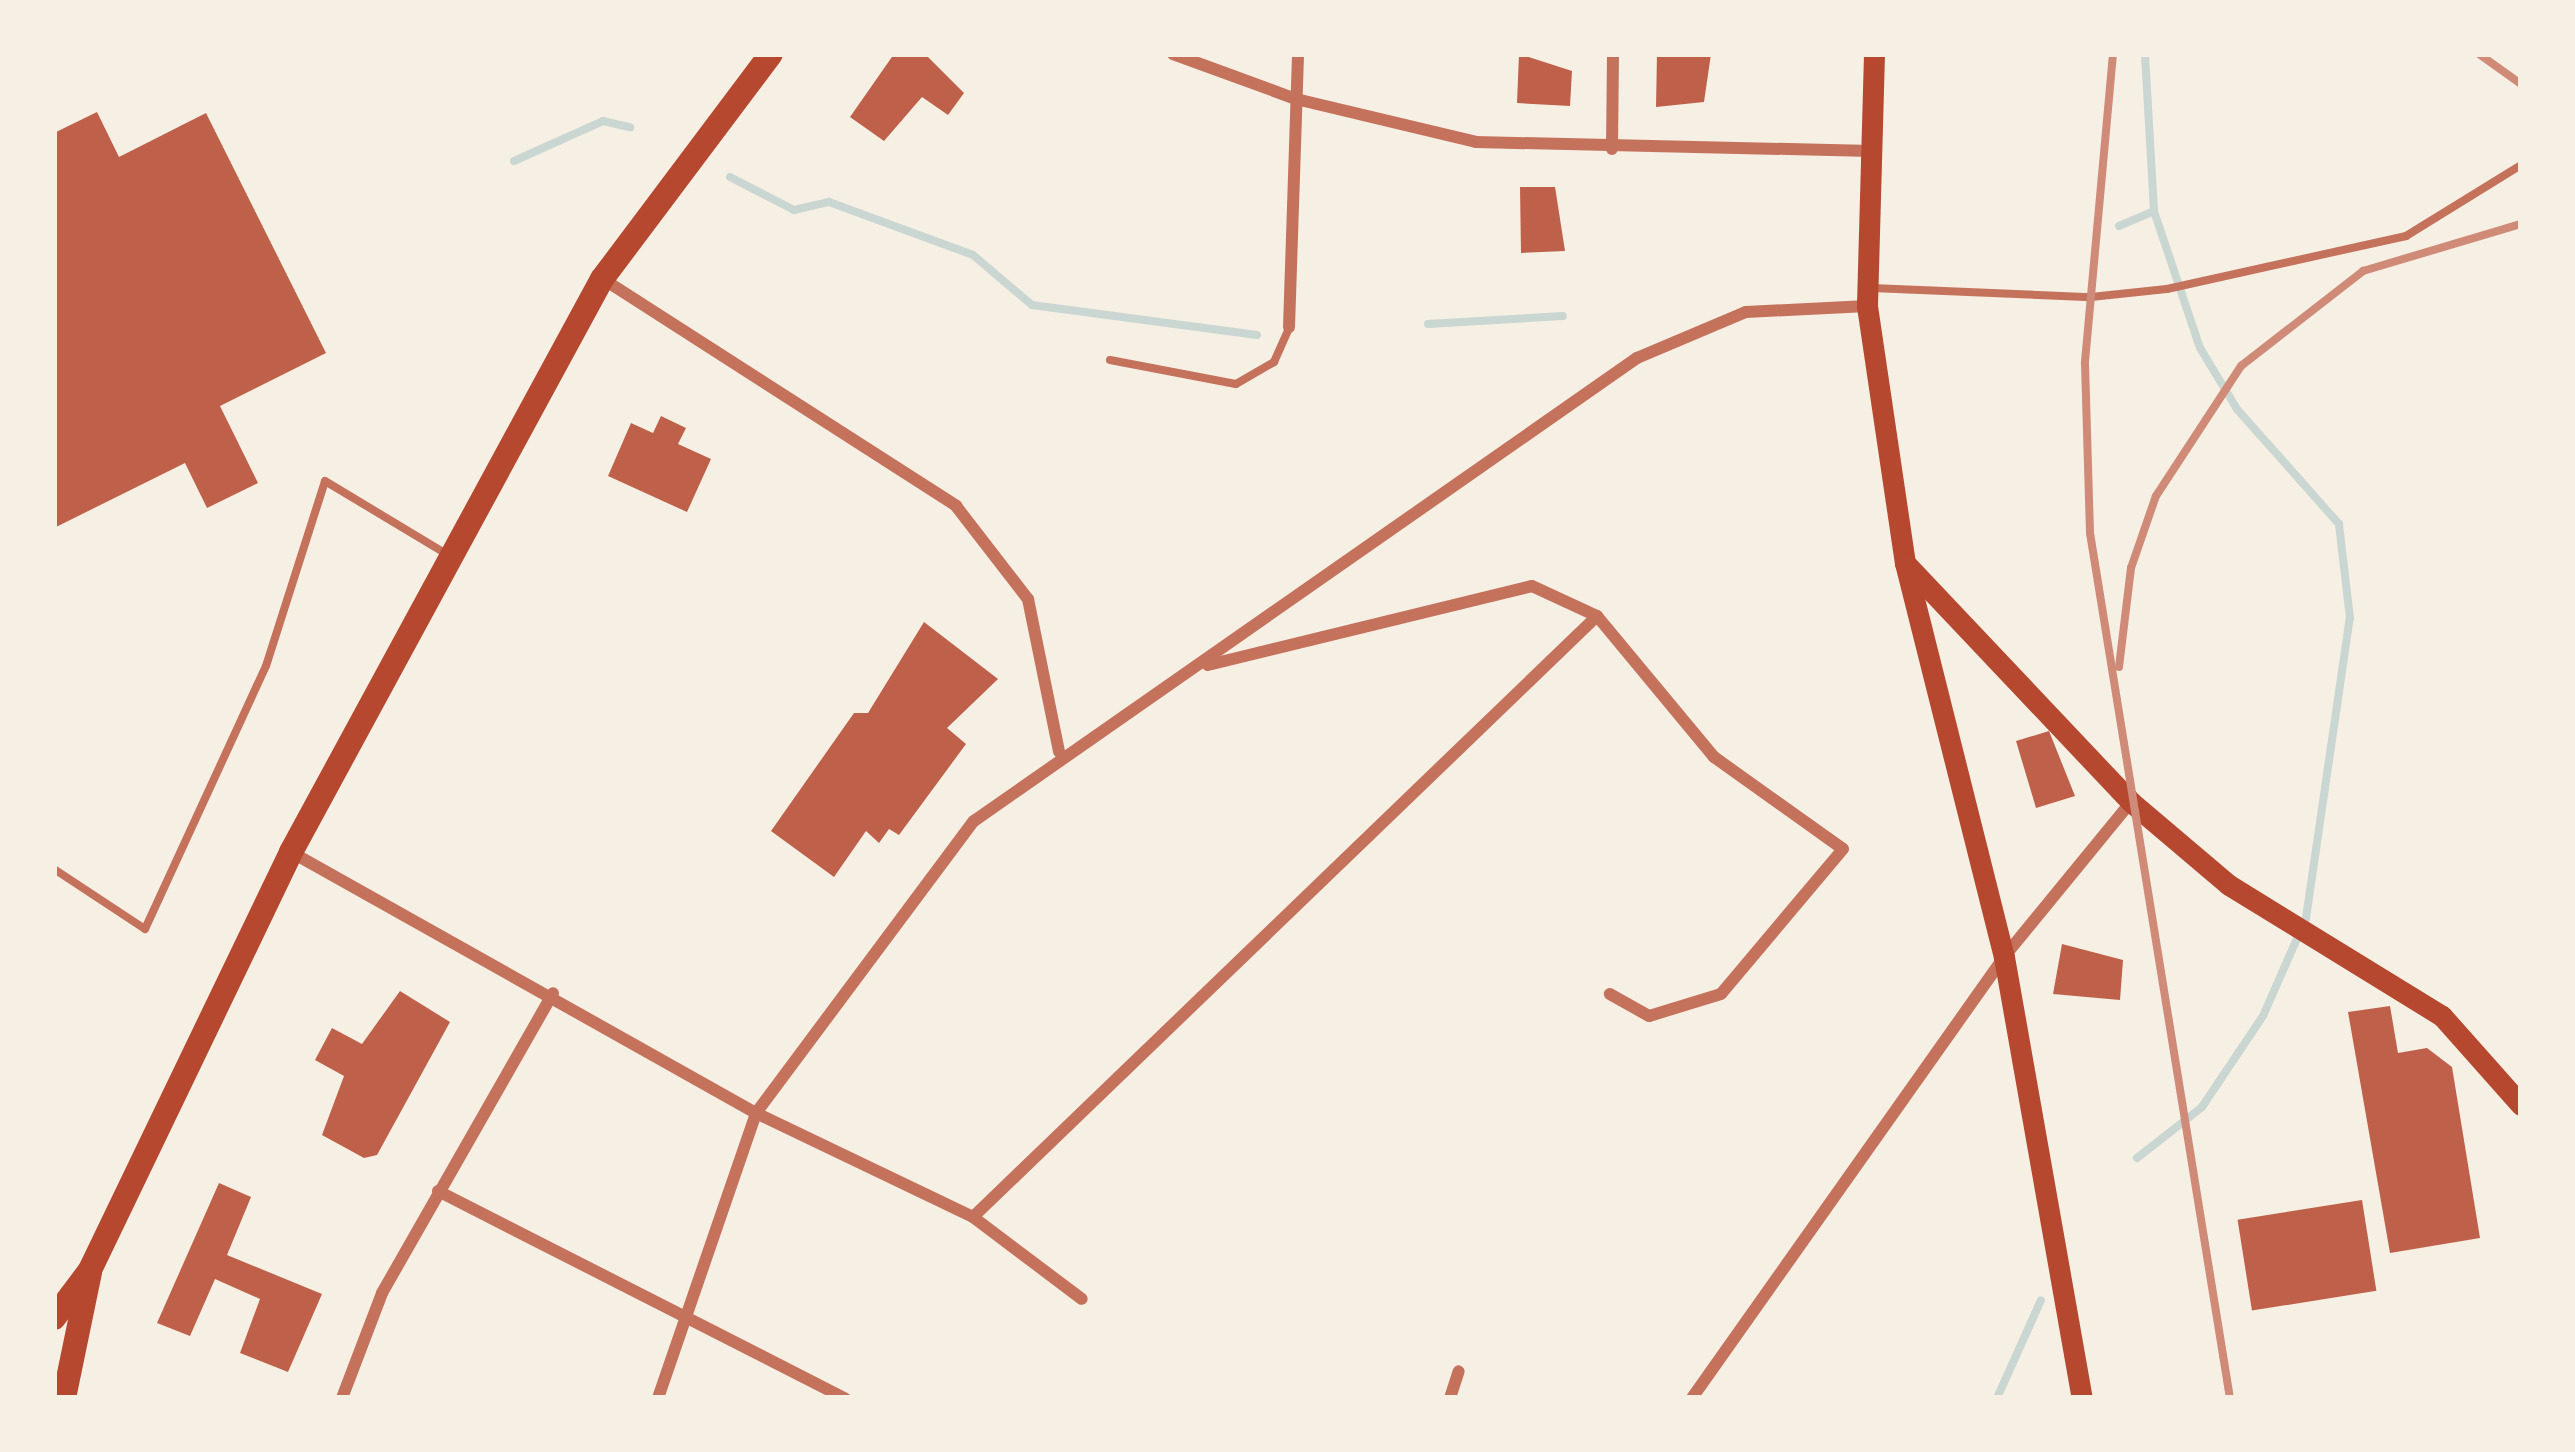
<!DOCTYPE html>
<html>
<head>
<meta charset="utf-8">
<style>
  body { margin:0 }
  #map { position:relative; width:2575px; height:1452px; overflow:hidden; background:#f6efe4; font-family:Karla,sans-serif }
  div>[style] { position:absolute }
  .stream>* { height:8px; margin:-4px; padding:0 4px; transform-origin:4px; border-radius:4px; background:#c9d6d2 }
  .building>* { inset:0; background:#bf614a; transform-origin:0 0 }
  .service>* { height:8px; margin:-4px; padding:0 4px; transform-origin:4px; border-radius:4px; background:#c5725c }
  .minor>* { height:12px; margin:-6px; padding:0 6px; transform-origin:6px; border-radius:6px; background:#c5725c }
  .secondary>* { height:21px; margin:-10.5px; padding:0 10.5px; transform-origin:10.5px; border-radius:10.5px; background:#b5482f }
  .primary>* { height:24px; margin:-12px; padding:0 12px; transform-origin:12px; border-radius:12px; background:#b5482f }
  .rail>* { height:8px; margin:-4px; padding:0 4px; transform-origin:4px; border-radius:4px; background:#cf8b77 }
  span { translate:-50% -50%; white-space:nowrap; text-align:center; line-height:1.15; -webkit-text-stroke:9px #f6efe4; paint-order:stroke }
  .frame { position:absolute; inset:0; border:57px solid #f6efe4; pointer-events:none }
</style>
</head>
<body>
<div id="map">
  <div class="stream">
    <div style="left:514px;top:161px;width:98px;rotate:-24.2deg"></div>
    <div style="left:603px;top:121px;width:28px;rotate:13deg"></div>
    <div style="left:730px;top:177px;width:72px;rotate:27.3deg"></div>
    <div style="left:794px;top:210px;width:36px;rotate:-13deg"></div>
    <div style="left:829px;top:202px;width:153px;rotate:20.2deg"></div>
    <div style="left:973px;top:255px;width:77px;rotate:40.3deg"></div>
    <div style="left:1032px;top:305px;width:227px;rotate:7.6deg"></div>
    <div style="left:2119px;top:226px;width:38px;rotate:-23deg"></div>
    <div style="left:1428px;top:324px;width:135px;rotate:-3.4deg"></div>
    <div style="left:2137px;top:1158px;width:83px;rotate:-38.1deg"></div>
    <div style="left:2202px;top:1107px;width:110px;rotate:-56.2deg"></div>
    <div style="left:2263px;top:1016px;width:107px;rotate:-66.3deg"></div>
    <div style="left:2306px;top:918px;width:303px;rotate:-81.7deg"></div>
    <div style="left:2350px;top:618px;width:95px;rotate:-96.7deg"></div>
    <div style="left:2339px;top:524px;width:154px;rotate:-131.6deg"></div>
    <div style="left:2237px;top:409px;width:71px;rotate:-121.2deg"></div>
    <div style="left:2200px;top:348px;width:145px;rotate:-108.6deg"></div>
    <div style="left:2154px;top:211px;width:157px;rotate:-93.3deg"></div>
    <div style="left:1997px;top:1398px;width:107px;rotate:-65.8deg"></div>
  </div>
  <div class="building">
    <div style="clip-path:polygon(894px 54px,925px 54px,964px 93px,948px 115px,922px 97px,884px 141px,850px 117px)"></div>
    <div style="clip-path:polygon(1519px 54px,1572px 71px,1570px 106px,1517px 103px)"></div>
    <div style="clip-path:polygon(1657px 54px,1711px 54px,1704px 102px,1656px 107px)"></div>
    <div style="clip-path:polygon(97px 112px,119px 157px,206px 113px,326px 353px,220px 406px,258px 483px,207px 508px,185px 463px,54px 528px,54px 133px)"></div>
    <div style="clip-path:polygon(1520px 187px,1555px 187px,1565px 251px,1521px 253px)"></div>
    <div style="clip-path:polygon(661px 416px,686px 428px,678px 444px,711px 459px,687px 512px,608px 476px,631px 423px,653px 433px)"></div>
    <div style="clip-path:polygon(924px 622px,998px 679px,947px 728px,966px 744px,899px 835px,889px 829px,879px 843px,866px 831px,834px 877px,771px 831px,854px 713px,868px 713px)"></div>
    <div style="clip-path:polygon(2049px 731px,2075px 796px,2036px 808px,2016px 741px)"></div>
    <div style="clip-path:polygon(2062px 944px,2123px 960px,2120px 1000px,2053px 994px)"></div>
    <div style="clip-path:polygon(400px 991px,450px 1022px,377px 1155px,364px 1158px,322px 1135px,344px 1076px,315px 1060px,332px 1028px,362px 1044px)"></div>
    <div style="clip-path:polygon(2390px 1006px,2398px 1053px,2427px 1048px,2452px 1067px,2480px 1238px,2390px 1253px,2348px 1012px)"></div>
    <div style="clip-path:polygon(219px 1183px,251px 1197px,227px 1255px,322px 1294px,288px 1372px,240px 1353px,260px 1299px,215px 1279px,190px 1336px,157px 1323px)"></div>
    <div style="left:2362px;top:1200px;width:92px;height:126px;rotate:81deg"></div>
  </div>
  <div class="service">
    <div style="left:1872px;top:288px;width:219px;rotate:2.4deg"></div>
    <div style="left:2091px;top:297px;width:76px;rotate:-6deg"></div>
    <div style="left:2167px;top:289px;width:245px;rotate:-12.5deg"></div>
    <div style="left:2406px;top:236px;width:135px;rotate:-31.7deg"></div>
    <div style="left:1110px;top:360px;width:128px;rotate:10.8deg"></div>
    <div style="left:1236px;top:384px;width:44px;rotate:-30.1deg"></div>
    <div style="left:1274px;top:362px;width:37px;rotate:-66deg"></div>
    <div style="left:54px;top:869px;width:109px;rotate:33.4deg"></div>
    <div style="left:145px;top:929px;width:289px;rotate:-65.3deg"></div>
    <div style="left:266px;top:666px;width:194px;rotate:-72.3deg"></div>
    <div style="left:325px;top:481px;width:140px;rotate:31deg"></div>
  </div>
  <div class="minor">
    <div style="left:1173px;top:54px;width:131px;rotate:20.1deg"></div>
    <div style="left:1296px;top:99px;width:185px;rotate:13.4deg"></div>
    <div style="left:1476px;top:142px;width:396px;rotate:1.3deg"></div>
    <div style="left:1612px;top:149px;width:95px;rotate:-89.4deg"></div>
    <div style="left:603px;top:279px;width:420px;rotate:32.7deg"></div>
    <div style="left:956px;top:506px;width:118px;rotate:52.3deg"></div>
    <div style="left:1028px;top:599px;width:156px;rotate:78.5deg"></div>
    <div style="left:1289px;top:327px;width:273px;rotate:-88.1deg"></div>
    <div style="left:1208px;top:665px;width:333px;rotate:-13.7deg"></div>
    <div style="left:1532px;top:586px;width:72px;rotate:24.8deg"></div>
    <div style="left:1597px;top:616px;width:183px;rotate:50.3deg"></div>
    <div style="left:1714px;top:757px;width:158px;rotate:35.5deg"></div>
    <div style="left:1843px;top:849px;width:189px;rotate:130.1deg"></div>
    <div style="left:1721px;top:994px;width:75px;rotate:163deg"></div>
    <div style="left:1649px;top:1016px;width:45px;rotate:-150.6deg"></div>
    <div style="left:291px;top:852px;width:533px;rotate:29.31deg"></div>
    <div style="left:756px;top:1113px;width:241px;rotate:25.6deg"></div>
    <div style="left:973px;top:1217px;width:136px;rotate:37deg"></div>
    <div style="left:438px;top:1191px;width:457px;rotate:27deg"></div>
    <div style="left:973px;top:1217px;width:866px;rotate:-43.92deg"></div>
    <div style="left:342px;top:1398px;width:112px;rotate:-69.1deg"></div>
    <div style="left:382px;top:1293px;width:345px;rotate:-60.3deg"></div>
    <div style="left:658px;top:1398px;width:301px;rotate:-71deg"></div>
    <div style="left:756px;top:1113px;width:364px;rotate:-53.3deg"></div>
    <div style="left:974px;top:821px;width:809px;rotate:-34.93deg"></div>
    <div style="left:1637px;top:358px;width:118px;rotate:-22.9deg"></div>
    <div style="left:1746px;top:312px;width:121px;rotate:-2.8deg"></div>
    <div style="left:1450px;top:1398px;width:28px;rotate:-72deg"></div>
    <div style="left:1692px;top:1398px;width:540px;rotate:-54.72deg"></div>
    <div style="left:2004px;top:957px;width:200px;rotate:-50.7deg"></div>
  </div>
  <div class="secondary">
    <div style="left:1874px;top:54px;width:252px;rotate:91.6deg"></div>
    <div style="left:1867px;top:306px;width:260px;rotate:81.6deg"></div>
    <div style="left:1905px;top:563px;width:406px;rotate:75.9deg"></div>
    <div style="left:2004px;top:957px;width:448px;rotate:80deg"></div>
    <div style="left:1905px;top:563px;width:329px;rotate:46.6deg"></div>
    <div style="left:2131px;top:802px;width:128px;rotate:40.3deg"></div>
    <div style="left:2229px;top:885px;width:250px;rotate:31.6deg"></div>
    <div style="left:2442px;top:1016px;width:119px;rotate:48.4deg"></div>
  </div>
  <div class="primary">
    <div style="left:54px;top:1318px;width:60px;rotate:-53.1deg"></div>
    <div style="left:90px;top:1270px;width:464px;rotate:-64.3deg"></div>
    <div style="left:291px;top:852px;width:652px;rotate:-61.51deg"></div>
    <div style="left:602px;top:279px;width:281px;rotate:-53.1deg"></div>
    <div style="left:64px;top:1398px;width:128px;rotate:-78.3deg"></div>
  </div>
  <div class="rail">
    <div style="left:2113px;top:54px;width:311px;rotate:95.2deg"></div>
    <div style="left:2085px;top:364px;width:169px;rotate:88.3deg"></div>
    <div style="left:2090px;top:533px;width:876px;rotate:80.81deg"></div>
    <div style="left:2479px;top:54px;width:52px;rotate:35.5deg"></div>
    <div style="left:2119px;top:667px;width:100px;rotate:-83.1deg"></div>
    <div style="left:2131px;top:568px;width:76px;rotate:-70.9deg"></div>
    <div style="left:2156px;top:496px;width:155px;rotate:-56.8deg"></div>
    <div style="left:2241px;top:366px;width:155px;rotate:-37.9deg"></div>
    <div style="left:2363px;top:271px;width:165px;rotate:-16.6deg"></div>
  </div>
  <div class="frame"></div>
</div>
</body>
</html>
